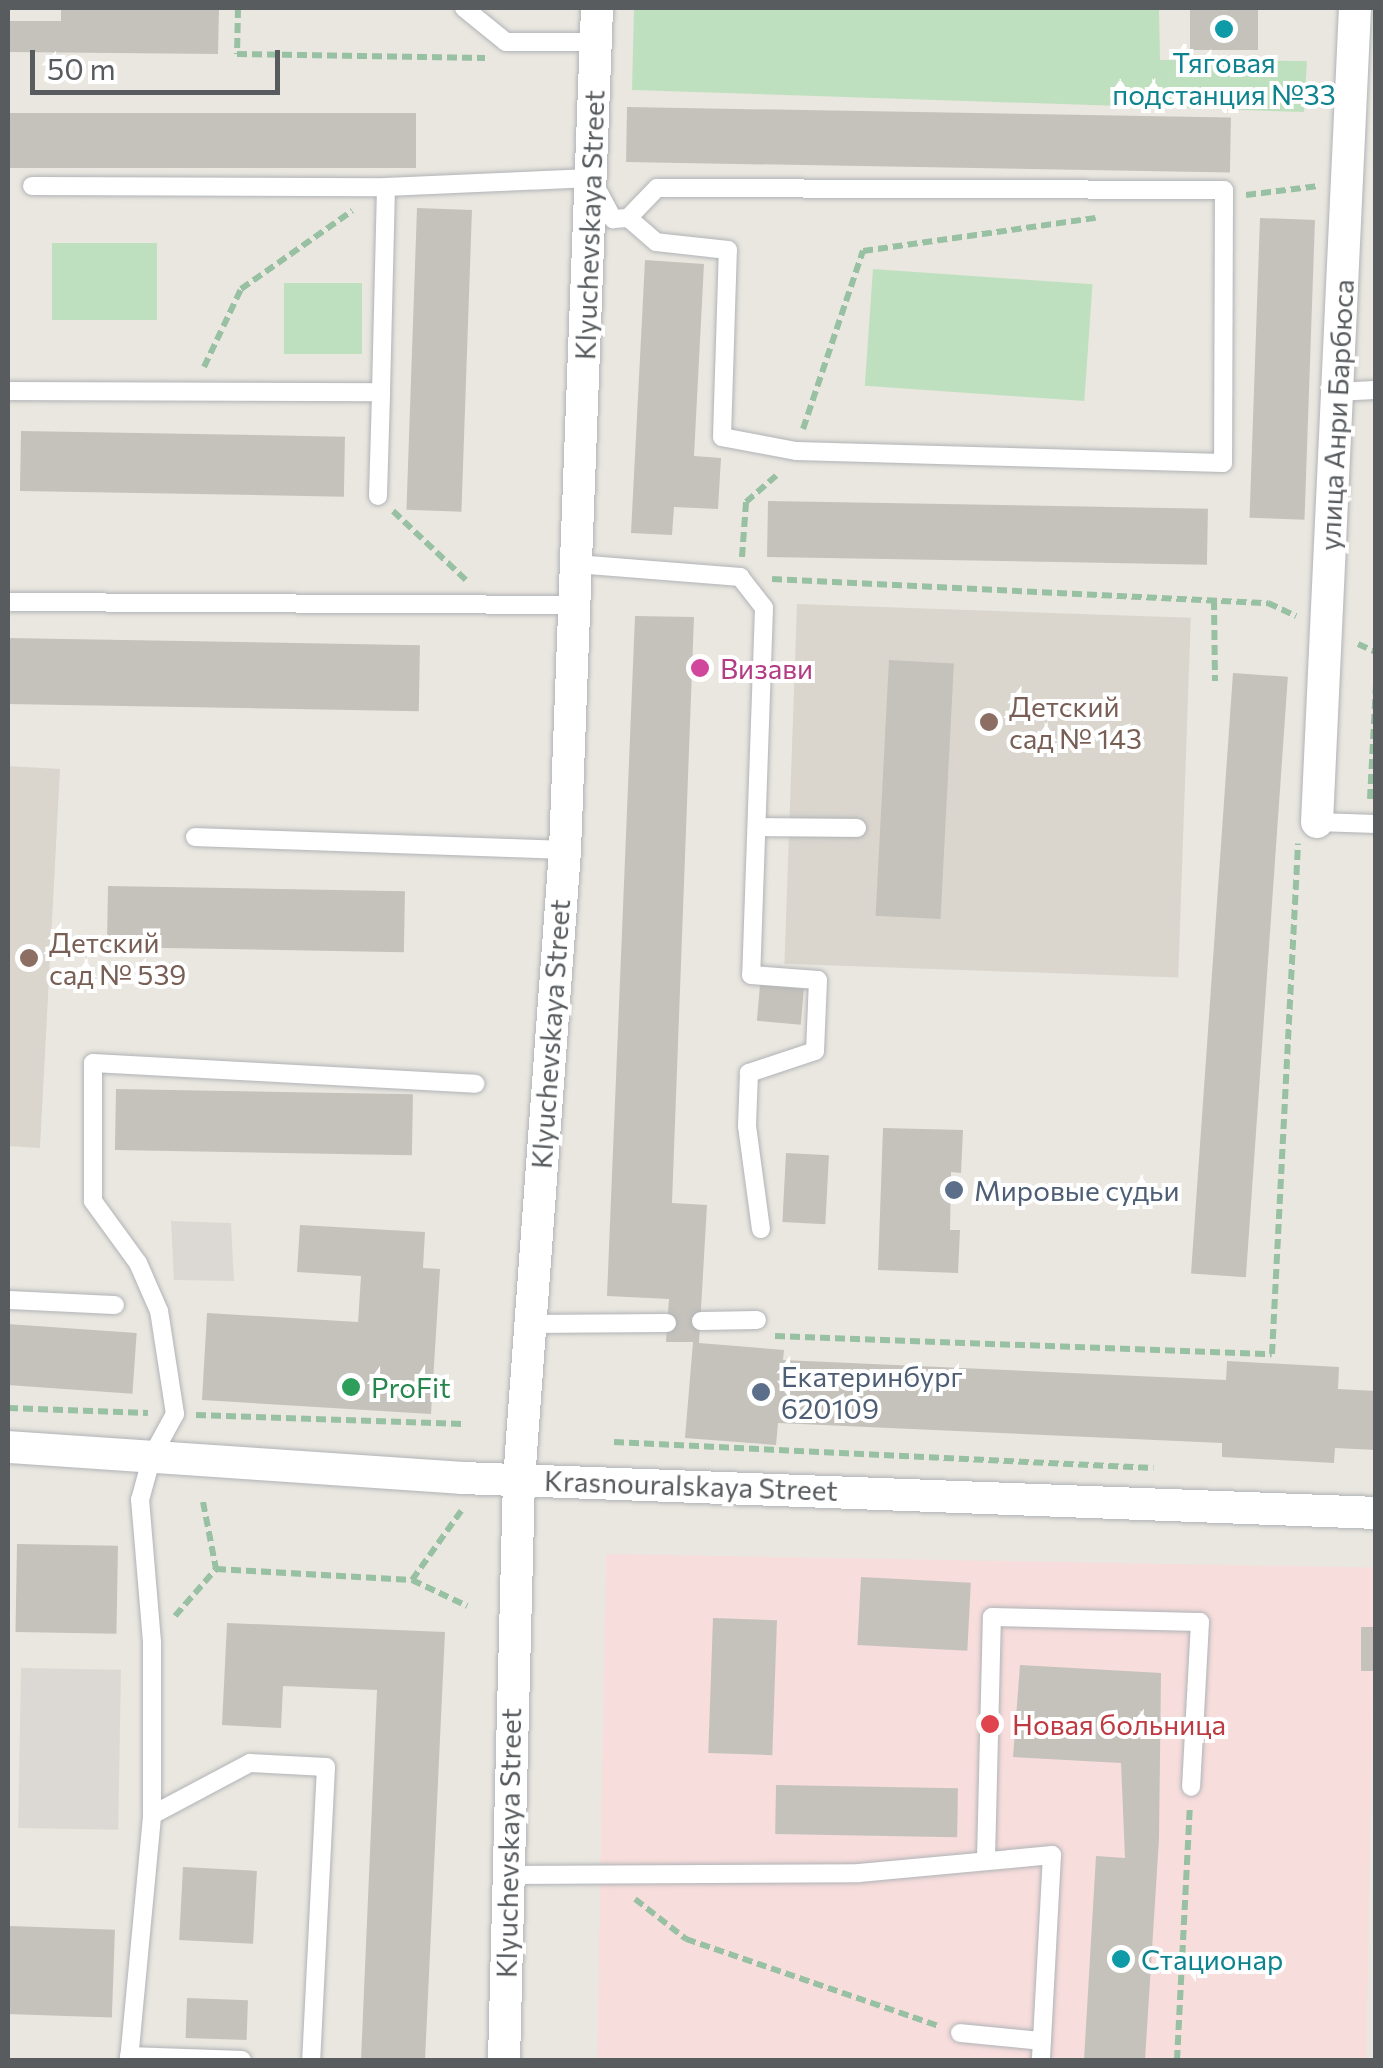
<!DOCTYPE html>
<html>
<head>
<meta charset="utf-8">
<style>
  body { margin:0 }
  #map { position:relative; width:1383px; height:2068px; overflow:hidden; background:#eae7e0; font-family:Commissioner,sans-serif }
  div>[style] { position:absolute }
  .industrial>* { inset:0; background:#dcd9d4; transform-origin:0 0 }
  .education>* { inset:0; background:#dad6ce; transform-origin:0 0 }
  .medical>* { inset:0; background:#f7dddc; transform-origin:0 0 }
  .green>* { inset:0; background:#bfe0be; transform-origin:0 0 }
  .building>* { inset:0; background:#c5c2bc; transform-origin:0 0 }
  .path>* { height:6px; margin-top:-3px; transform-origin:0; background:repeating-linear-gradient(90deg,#98c0a2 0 10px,transparent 0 15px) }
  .roads { filter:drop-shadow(0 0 2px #b0b3b6) drop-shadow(0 0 2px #b0b3b6) }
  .service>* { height:18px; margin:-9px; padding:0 9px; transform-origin:9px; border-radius:9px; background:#fff }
  .minor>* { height:32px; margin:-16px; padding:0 16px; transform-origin:16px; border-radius:16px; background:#fff }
  .dots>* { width:28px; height:28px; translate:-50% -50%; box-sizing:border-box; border:5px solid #fff; border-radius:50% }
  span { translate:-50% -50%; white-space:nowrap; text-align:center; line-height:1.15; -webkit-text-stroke:8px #fff; paint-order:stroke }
  .culture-label { font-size:28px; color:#0d838f }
  .left { translate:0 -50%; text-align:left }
  .street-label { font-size:28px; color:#585c5f }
  .hotel-label { font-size:28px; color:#b23c85 }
  .education-label { font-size:28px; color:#785e54 }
  .service-label { font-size:28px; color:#4e5e75 }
  .leisure-label { font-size:28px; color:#27864d }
  .health-label { font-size:28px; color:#be3a42 }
  .frame { position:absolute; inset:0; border:10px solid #585c5f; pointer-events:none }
  .scale { position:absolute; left:30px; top:50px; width:250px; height:45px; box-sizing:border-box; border:5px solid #585c5f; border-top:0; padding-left:12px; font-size:30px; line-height:35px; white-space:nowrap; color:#585c5f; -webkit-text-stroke:8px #fff; paint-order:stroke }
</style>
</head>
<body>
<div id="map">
  <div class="industrial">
    <div style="clip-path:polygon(171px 1221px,231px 1223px,234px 1281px,174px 1280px)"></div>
    <div style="left:21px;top:1668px;width:100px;height:160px;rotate:1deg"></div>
  </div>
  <div class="education">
    <div style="left:797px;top:604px;width:394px;height:360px;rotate:2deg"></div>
    <div style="clip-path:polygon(8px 766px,60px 769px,40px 1148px,8px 1146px)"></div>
  </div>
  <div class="medical">
    <div style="left:606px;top:1554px;width:769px;height:506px;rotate:1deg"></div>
  </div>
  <div class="green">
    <div style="clip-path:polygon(634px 8px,1159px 8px,1160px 60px,1307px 61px,1304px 112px,632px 90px)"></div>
    <div style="left:52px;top:243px;width:105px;height:77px"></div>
    <div style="left:873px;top:269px;width:220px;height:117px;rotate:4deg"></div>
    <div style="left:284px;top:283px;width:78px;height:71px"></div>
  </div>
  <div class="building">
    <div style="clip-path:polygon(61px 8px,219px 8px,218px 54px,8px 52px,8px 21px,61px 21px)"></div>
    <div style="left:1190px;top:8px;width:68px;height:42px"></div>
    <div style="left:627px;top:107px;width:604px;height:55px;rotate:1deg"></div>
    <div style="left:8px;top:113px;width:408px;height:55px"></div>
    <div style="left:417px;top:208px;width:55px;height:302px;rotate:2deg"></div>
    <div style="left:1260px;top:218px;width:55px;height:300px;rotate:2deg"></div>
    <div style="clip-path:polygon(645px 260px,704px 264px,694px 456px,721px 458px,718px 509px,674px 507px,672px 535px,631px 533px)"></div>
    <div style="left:21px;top:431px;width:324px;height:60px;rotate:1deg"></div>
    <div style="left:768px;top:501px;width:440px;height:56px;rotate:1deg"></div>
    <div style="clip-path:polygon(635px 616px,694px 617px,672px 1203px,707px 1205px,699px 1343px,784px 1350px,783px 1360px,1226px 1380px,1227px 1361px,1339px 1367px,1338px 1389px,1376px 1391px,1376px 1450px,1335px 1448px,1334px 1463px,1222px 1457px,1222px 1443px,778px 1423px,776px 1445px,685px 1438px,693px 1342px,666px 1342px,669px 1299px,607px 1296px)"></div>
    <div style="left:8px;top:638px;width:412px;height:66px;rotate:1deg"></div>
    <div style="left:889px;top:660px;width:65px;height:256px;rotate:3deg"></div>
    <div style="left:1233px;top:673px;width:55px;height:602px;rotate:4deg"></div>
    <div style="left:108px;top:886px;width:297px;height:61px;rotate:1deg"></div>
    <div style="left:760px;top:985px;width:44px;height:36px;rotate:5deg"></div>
    <div style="left:116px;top:1089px;width:297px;height:61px;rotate:1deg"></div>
    <div style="clip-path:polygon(883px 1128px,963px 1130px,961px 1173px,951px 1172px,950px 1230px,960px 1230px,958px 1273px,878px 1270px)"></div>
    <div style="left:786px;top:1153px;width:43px;height:69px;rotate:3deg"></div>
    <div style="clip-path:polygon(300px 1225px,425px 1232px,423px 1268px,440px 1269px,431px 1414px,202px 1400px,207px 1313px,358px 1322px,361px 1276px,297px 1272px)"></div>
    <div style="left:8px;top:1324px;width:129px;height:61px;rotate:4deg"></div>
    <div style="left:17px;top:1544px;width:101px;height:88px;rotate:1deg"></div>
    <div style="left:861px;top:1577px;width:110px;height:68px;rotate:3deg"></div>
    <div style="left:713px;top:1618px;width:64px;height:135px;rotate:2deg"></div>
    <div style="clip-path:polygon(227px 1623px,445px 1632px,425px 2060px,361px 2060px,377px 1690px,283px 1686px,281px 1728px,222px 1725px)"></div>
    <div style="left:1361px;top:1627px;width:15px;height:44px"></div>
    <div style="clip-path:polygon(1020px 1665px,1161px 1673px,1159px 1839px,1145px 2060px,1084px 2060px,1096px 1856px,1125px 1858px,1121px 1763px,1013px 1757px)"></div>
    <div style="left:776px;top:1785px;width:182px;height:49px;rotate:1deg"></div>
    <div style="left:183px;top:1867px;width:74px;height:73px;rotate:3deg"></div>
    <div style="left:10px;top:1926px;width:105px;height:88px;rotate:2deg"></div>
    <div style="left:187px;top:1998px;width:61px;height:40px;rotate:2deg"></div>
  </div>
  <div class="path">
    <div style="left:238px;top:8px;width:46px;rotate:91.2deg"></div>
    <div style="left:237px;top:54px;width:248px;rotate:0.9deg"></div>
    <div style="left:1246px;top:195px;width:73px;rotate:-7.1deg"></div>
    <div style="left:204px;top:367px;width:86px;rotate:-64.6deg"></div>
    <div style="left:241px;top:289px;width:136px;rotate:-35.1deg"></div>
    <div style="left:803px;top:429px;width:188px;rotate:-71.4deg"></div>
    <div style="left:863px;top:251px;width:235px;rotate:-8.1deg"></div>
    <div style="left:393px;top:511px;width:102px;rotate:43.4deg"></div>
    <div style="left:742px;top:557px;width:55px;rotate:-85.8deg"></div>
    <div style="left:746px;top:502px;width:43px;rotate:-41.2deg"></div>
    <div style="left:772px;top:579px;width:497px;rotate:2.8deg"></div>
    <div style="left:1268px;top:603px;width:31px;rotate:25deg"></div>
    <div style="left:1214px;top:600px;width:81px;rotate:89.3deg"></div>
    <div style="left:1358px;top:644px;width:20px;rotate:24deg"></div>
    <div style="left:1370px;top:799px;width:114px;rotate:-87deg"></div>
    <div style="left:775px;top:1336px;width:497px;rotate:2.1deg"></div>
    <div style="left:1272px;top:1354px;width:511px;rotate:-87.08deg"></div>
    <div style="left:8px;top:1408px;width:140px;rotate:2deg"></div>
    <div style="left:196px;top:1415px;width:268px;rotate:1.9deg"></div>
    <div style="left:614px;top:1442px;width:540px;rotate:2.76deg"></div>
    <div style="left:203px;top:1502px;width:68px;rotate:79deg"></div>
    <div style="left:412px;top:1580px;width:61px;rotate:25.3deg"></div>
    <div style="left:175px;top:1616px;width:62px;rotate:-48.9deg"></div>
    <div style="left:216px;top:1569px;width:196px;rotate:3.2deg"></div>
    <div style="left:412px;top:1580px;width:85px;rotate:-54.6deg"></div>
    <div style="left:635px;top:1899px;width:65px;rotate:38.1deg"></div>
    <div style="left:686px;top:1939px;width:268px;rotate:19deg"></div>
    <div style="left:1177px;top:2060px;width:253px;rotate:-87.1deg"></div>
  </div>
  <div class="roads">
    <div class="service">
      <div style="left:464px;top:8px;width:54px;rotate:39deg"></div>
      <div style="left:506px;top:42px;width:89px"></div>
      <div style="left:32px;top:186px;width:354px;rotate:0.2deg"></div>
      <div style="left:386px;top:187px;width:205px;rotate:-2.5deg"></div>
      <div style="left:591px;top:178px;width:47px;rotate:61.8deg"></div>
      <div style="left:613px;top:219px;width:15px;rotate:-4deg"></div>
      <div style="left:628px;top:218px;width:42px;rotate:-46deg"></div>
      <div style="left:657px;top:188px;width:567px;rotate:0.2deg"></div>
      <div style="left:1224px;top:190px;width:273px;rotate:90.2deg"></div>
      <div style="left:1223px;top:463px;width:427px;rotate:-178.4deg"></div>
      <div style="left:796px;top:451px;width:75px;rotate:-169.3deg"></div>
      <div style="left:722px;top:437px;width:187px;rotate:-88.2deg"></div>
      <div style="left:728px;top:250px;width:72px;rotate:-173.7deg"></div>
      <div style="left:656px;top:242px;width:37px;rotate:-139deg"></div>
      <div style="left:8px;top:391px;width:373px;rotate:0.2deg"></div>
      <div style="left:381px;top:392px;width:205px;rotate:-88.6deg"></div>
      <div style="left:1334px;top:392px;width:42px;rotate:-2.7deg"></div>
      <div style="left:378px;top:496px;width:104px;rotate:-88.3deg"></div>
      <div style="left:576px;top:564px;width:165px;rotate:4.5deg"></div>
      <div style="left:740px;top:577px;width:39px;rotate:52deg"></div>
      <div style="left:764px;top:608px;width:367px;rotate:92deg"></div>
      <div style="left:751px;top:975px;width:67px;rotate:4.3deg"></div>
      <div style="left:818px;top:980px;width:71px;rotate:92.4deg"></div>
      <div style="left:815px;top:1051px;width:70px;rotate:161.6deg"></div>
      <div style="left:749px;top:1073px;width:53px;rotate:92.2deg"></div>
      <div style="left:747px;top:1126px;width:104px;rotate:82.3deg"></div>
      <div style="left:8px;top:602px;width:566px;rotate:0.3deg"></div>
      <div style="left:1317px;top:822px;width:59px;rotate:1.9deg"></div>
      <div style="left:759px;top:827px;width:98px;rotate:0.6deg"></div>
      <div style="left:195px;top:837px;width:370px;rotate:2deg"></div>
      <div style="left:8px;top:1300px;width:107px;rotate:2.7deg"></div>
      <div style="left:701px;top:1321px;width:56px;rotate:-1deg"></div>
      <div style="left:527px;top:1324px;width:140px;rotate:-0.4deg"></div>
      <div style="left:152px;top:1815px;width:111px;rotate:-28deg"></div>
      <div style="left:250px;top:1763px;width:76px;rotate:3deg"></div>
      <div style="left:326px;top:1767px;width:293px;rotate:92.9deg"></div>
      <div style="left:986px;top:1859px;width:242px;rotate:-88.6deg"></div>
      <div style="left:992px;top:1617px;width:208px;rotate:1.4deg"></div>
      <div style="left:1200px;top:1622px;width:165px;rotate:93.1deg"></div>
      <div style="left:506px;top:1875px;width:353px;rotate:-0.3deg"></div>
      <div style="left:859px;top:1873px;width:194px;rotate:-5.3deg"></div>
      <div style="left:1052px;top:1855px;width:205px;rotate:93.1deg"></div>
      <div style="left:960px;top:2033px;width:82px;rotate:5.6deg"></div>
      <div style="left:129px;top:2056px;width:113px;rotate:2deg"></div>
      <div style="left:129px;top:2060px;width:246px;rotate:-84.6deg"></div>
      <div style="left:152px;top:1815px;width:173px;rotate:-90deg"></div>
      <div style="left:152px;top:1642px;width:143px;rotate:-94.8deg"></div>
      <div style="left:140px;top:1500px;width:46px;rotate:-74.7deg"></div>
      <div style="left:152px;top:1456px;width:48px;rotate:-61.3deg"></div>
      <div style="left:175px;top:1414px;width:104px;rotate:-98.8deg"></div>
      <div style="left:159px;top:1311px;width:52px;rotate:-113.6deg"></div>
      <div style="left:138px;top:1263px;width:77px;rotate:-126deg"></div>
      <div style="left:93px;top:1201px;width:138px;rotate:-90deg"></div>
      <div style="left:93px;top:1063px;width:383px;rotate:3.1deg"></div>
    </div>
    <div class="minor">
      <div style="left:1317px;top:822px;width:815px;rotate:-87.33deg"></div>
      <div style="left:8px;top:1447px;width:455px;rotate:3.9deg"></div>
      <div style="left:462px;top:1478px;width:915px;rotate:2.19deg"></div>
      <div style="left:504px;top:2060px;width:580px;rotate:-88.52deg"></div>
      <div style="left:519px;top:1480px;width:632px;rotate:-85.82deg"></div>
      <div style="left:565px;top:850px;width:843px;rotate:-87.82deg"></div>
    </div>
  </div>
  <div class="dots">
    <div style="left:1224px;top:29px;background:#0f9aa8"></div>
    <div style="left:700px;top:668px;background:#d1479c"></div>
    <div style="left:989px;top:722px;background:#8d6e63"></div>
    <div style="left:29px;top:958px;background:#8d6e63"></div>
    <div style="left:954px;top:1190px;background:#5c6f8a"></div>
    <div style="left:351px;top:1387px;background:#2e9e5b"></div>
    <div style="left:761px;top:1392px;background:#5c6f8a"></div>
    <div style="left:990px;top:1724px;background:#e0444e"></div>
    <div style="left:1121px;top:1959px;background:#0f9aa8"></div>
  </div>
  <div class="culture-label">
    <span style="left:1224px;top:78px">Тяговая<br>подстанция №33</span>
    <span class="left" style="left:1141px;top:1959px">Стационар</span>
  </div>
  <div class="street-label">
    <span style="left:589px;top:225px;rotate:-88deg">Klyuchevskaya Street</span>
    <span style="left:1336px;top:415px;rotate:-87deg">улица Анри Барбюса</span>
    <span style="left:550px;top:1034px;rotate:-86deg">Klyuchevskaya Street</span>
    <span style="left:691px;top:1485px;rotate:2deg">Krasnouralskaya Street</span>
    <span style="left:508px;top:1843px;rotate:-89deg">Klyuchevskaya Street</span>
  </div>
  <div class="hotel-label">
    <span class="left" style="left:720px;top:668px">Визави</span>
  </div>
  <div class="education-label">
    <span class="left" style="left:1009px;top:722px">Детский<br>сад № 143</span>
    <span class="left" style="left:49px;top:958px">Детский<br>сад № 539</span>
  </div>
  <div class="service-label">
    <span class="left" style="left:974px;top:1190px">Мировые судьи</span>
    <span class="left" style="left:781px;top:1392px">Екатеринбург<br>620109</span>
  </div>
  <div class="leisure-label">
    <span class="left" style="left:371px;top:1387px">ProFit</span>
  </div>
  <div class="health-label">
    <span class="left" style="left:1012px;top:1724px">Новая больница</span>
  </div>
  <div class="frame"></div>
  <div class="scale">50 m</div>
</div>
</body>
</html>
